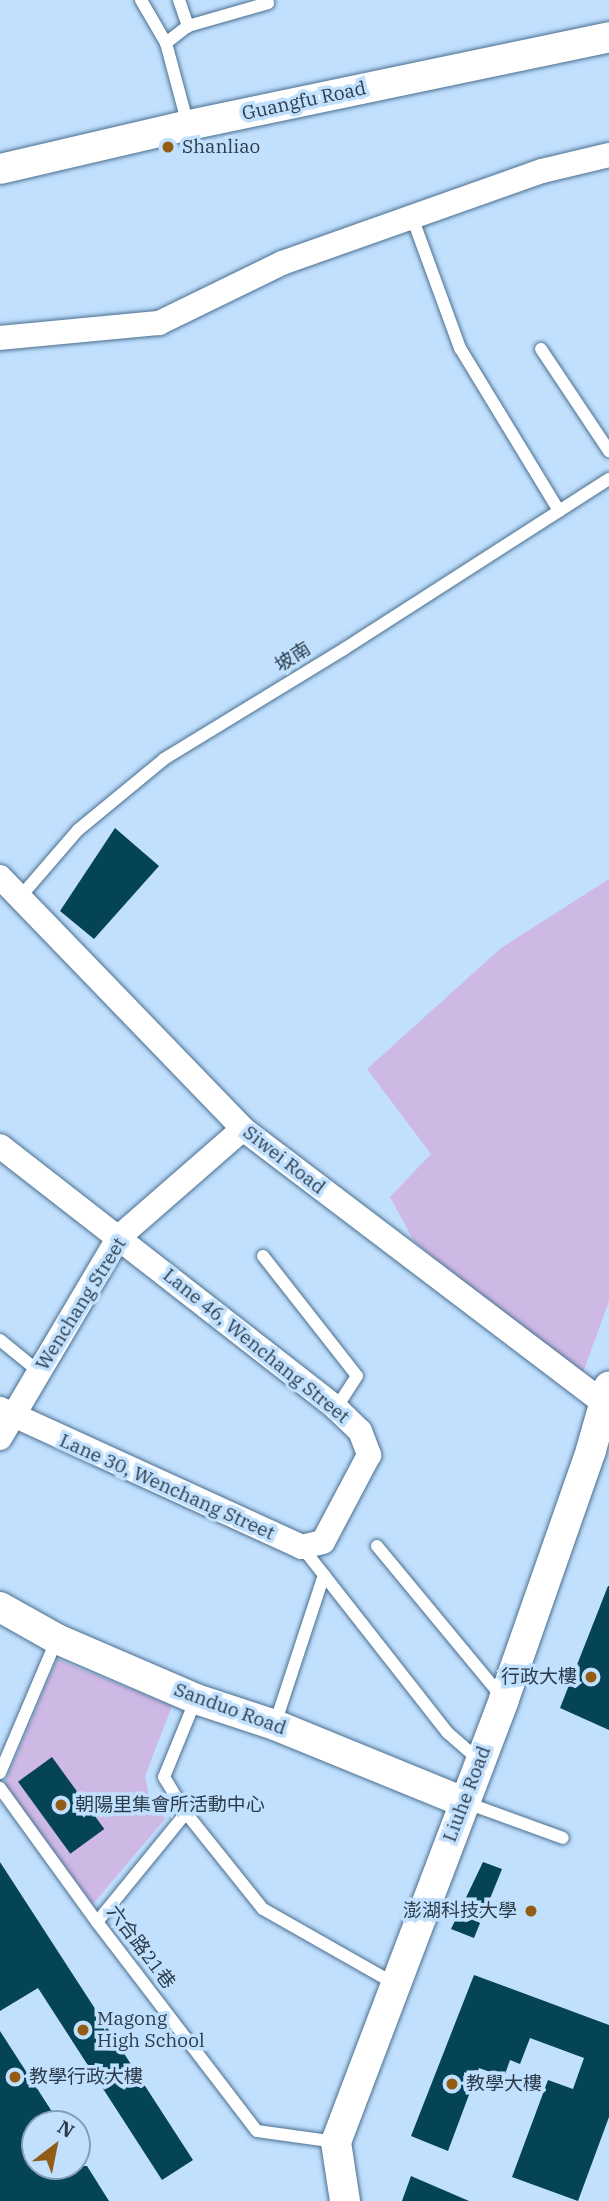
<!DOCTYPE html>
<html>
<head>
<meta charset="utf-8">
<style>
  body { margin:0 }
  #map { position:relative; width:609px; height:2201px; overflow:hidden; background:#c1e0fe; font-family:"IBM Plex Serif","Noto Sans TC",serif }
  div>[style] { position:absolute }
  .green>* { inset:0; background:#ceb9e5 }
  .building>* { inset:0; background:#054357; transform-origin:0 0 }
  .roads { filter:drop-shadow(0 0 2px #4b6f90) drop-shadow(0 0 2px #4b6f90) }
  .service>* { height:12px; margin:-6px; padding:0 6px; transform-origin:6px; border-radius:6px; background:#fff }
  .minor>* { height:24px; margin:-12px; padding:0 12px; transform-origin:12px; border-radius:12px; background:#fff }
  .tertiary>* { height:30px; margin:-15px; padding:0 15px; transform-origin:15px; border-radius:15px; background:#fff }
  .dots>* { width:19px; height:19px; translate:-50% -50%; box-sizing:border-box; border:4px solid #c1e0fe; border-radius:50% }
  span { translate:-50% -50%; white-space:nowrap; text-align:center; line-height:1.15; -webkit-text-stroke:7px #c1e0fe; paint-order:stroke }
  .street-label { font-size:19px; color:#2c3c4b }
  .poi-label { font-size:19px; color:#2c3c4b }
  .left { translate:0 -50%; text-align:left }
  .right { translate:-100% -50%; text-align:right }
  .north { position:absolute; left:21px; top:2110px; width:70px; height:70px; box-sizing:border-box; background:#c1e0fe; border:2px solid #859eb6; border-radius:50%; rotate:32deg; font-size:19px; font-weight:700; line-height:28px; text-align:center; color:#2c3c4b }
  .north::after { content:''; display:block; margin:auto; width:24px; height:32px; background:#935c14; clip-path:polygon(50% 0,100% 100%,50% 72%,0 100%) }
</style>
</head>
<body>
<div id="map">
  <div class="green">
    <div style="clip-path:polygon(609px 879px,609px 1301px,581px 1378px,414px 1241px,390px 1197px,431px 1154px,367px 1069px,501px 948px)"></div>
    <div style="clip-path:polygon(57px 1659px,172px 1706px,145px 1776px,149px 1796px,165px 1819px,93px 1904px,4px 1785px)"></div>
  </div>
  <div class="building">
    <div style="clip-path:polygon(115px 828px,159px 866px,94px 939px,60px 911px)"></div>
    <div style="clip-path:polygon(608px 1586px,609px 1586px,609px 1730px,560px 1708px)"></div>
    <div style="left:52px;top:1757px;width:89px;height:42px;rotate:54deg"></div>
    <div style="clip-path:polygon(0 1862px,193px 2160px,162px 2180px,38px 1988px,0 2011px)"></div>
    <div style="clip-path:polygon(483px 1862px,502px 1869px,474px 1938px,451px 1929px)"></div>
    <div style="clip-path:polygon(474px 1975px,609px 2025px,609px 2117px,578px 2201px,512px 2177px,548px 2080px,573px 2089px,584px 2058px,530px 2038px,520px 2064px,510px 2060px,504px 2077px,479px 2068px,448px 2151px,411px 2136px)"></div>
    <div style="clip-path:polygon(0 2031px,60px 2124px,35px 2124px,35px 2166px,87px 2166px,109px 2201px,0 2201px)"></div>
    <div style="clip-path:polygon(411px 2176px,469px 2201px,402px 2201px)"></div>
  </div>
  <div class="roads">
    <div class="service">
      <div style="left:141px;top:0;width:50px;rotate:59.8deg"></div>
      <div style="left:166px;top:43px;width:85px;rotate:75deg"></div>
      <div style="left:179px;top:0;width:28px;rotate:71deg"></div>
      <div style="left:166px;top:43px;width:28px;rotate:-38deg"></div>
      <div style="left:188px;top:26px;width:83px;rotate:-16deg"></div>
      <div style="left:268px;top:3px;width:3px;rotate:-108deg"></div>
      <div style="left:412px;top:217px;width:140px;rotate:69.9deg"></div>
      <div style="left:460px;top:348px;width:191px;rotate:58.7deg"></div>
      <div style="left:541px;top:349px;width:123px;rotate:56.3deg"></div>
      <div style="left:21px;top:896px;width:87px;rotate:-49.2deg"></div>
      <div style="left:78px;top:830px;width:112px;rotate:-39.5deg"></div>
      <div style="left:164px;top:759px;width:211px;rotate:-31.4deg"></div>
      <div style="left:344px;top:649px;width:315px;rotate:-32.7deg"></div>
      <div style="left:263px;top:1256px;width:152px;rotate:51.9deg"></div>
      <div style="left:357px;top:1376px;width:38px;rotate:123deg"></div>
      <div style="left:0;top:1340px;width:49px;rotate:39.2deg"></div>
      <div style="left:377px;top:1546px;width:196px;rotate:50.4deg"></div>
      <div style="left:302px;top:1547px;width:236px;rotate:51.9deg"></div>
      <div style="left:448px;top:1733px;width:41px;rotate:41.1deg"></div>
      <div style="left:196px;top:1699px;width:84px;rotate:112.3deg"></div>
      <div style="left:164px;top:1777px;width:42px;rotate:58.6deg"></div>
      <div style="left:186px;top:1813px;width:123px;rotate:51.3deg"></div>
      <div style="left:263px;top:1909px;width:152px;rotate:29.6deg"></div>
      <div style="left:275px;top:1724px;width:157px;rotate:-71.8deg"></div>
      <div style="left:0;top:1773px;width:146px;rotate:-67deg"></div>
      <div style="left:0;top:1788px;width:165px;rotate:54.1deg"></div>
      <div style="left:97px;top:1922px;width:263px;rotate:52.6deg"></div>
      <div style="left:257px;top:2131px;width:80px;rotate:7.9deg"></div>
      <div style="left:464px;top:1802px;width:105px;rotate:20deg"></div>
      <div style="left:97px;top:1922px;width:141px;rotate:-50.8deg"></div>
    </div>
    <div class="minor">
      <div style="left:0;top:338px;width:160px;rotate:-5.4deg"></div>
      <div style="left:159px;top:323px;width:137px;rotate:-26deg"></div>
      <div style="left:282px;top:263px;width:276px;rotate:-19.5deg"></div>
      <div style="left:542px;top:171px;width:69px;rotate:-13.4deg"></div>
      <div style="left:0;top:877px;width:350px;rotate:46deg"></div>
      <div style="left:243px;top:1129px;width:453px;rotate:37.2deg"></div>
      <div style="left:0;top:1146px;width:426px;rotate:37.9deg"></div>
      <div style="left:336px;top:1408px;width:33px;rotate:44deg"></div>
      <div style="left:360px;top:1431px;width:26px;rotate:69deg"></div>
      <div style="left:369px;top:1455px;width:98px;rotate:117.9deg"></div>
      <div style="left:323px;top:1542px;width:22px;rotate:167deg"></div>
      <div style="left:302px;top:1547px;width:332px;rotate:-155.4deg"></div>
      <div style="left:0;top:1438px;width:234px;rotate:-59.4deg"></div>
      <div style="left:119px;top:1237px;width:164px;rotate:-41.1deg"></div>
    </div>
    <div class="tertiary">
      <div style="left:0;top:169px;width:194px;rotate:-13.1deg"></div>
      <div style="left:189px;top:125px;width:429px;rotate:-11.8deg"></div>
      <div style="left:0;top:1607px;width:65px;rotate:29.3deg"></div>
      <div style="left:57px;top:1639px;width:151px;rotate:23.3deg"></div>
      <div style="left:196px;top:1699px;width:83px;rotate:18.2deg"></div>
      <div style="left:275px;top:1725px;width:204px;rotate:22.2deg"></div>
      <div style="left:345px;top:2201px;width:60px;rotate:-98.7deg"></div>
      <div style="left:336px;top:2142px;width:474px;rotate:-69.2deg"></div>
      <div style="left:504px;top:1699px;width:264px;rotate:-70.7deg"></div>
      <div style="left:591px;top:1450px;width:66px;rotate:-74.1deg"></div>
    </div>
  </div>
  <div class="dots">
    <div style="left:168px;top:147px;background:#935c14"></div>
    <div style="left:591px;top:1677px;background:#935c14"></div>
    <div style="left:61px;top:1805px;background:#935c14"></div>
    <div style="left:531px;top:1911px;background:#935c14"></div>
    <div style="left:83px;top:2030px;background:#935c14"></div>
    <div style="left:15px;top:2077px;background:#935c14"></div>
    <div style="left:452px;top:2084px;background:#935c14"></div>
  </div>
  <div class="street-label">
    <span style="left:304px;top:101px;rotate:-12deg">Guangfu Road</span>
    <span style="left:293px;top:657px;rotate:-32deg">坡南</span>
    <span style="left:284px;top:1160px;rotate:38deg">Siwei Road</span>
    <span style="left:81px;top:1304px;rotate:-58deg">Wenchang Street</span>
    <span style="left:256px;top:1346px;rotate:39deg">Lane 46, Wenchang Street</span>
    <span style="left:167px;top:1487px;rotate:24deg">Lane 30, Wenchang Street</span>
    <span style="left:230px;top:1709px;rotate:20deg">Sanduo Road</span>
    <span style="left:467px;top:1794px;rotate:-69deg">Liuhe Road</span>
    <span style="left:141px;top:1947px;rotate:53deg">六合路21巷</span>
  </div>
  <div class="poi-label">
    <span class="left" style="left:182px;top:147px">Shanliao</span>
    <span class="right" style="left:577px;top:1677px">行政大樓</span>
    <span class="left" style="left:75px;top:1805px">朝陽里集會所活動中心</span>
    <span class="right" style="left:517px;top:1911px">澎湖科技大學</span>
    <span class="left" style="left:97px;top:2030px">Magong<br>High School</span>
    <span class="left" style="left:29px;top:2077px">教學行政大樓</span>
    <span class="left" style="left:466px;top:2084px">教學大樓</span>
  </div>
  <div class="north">N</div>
</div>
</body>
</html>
